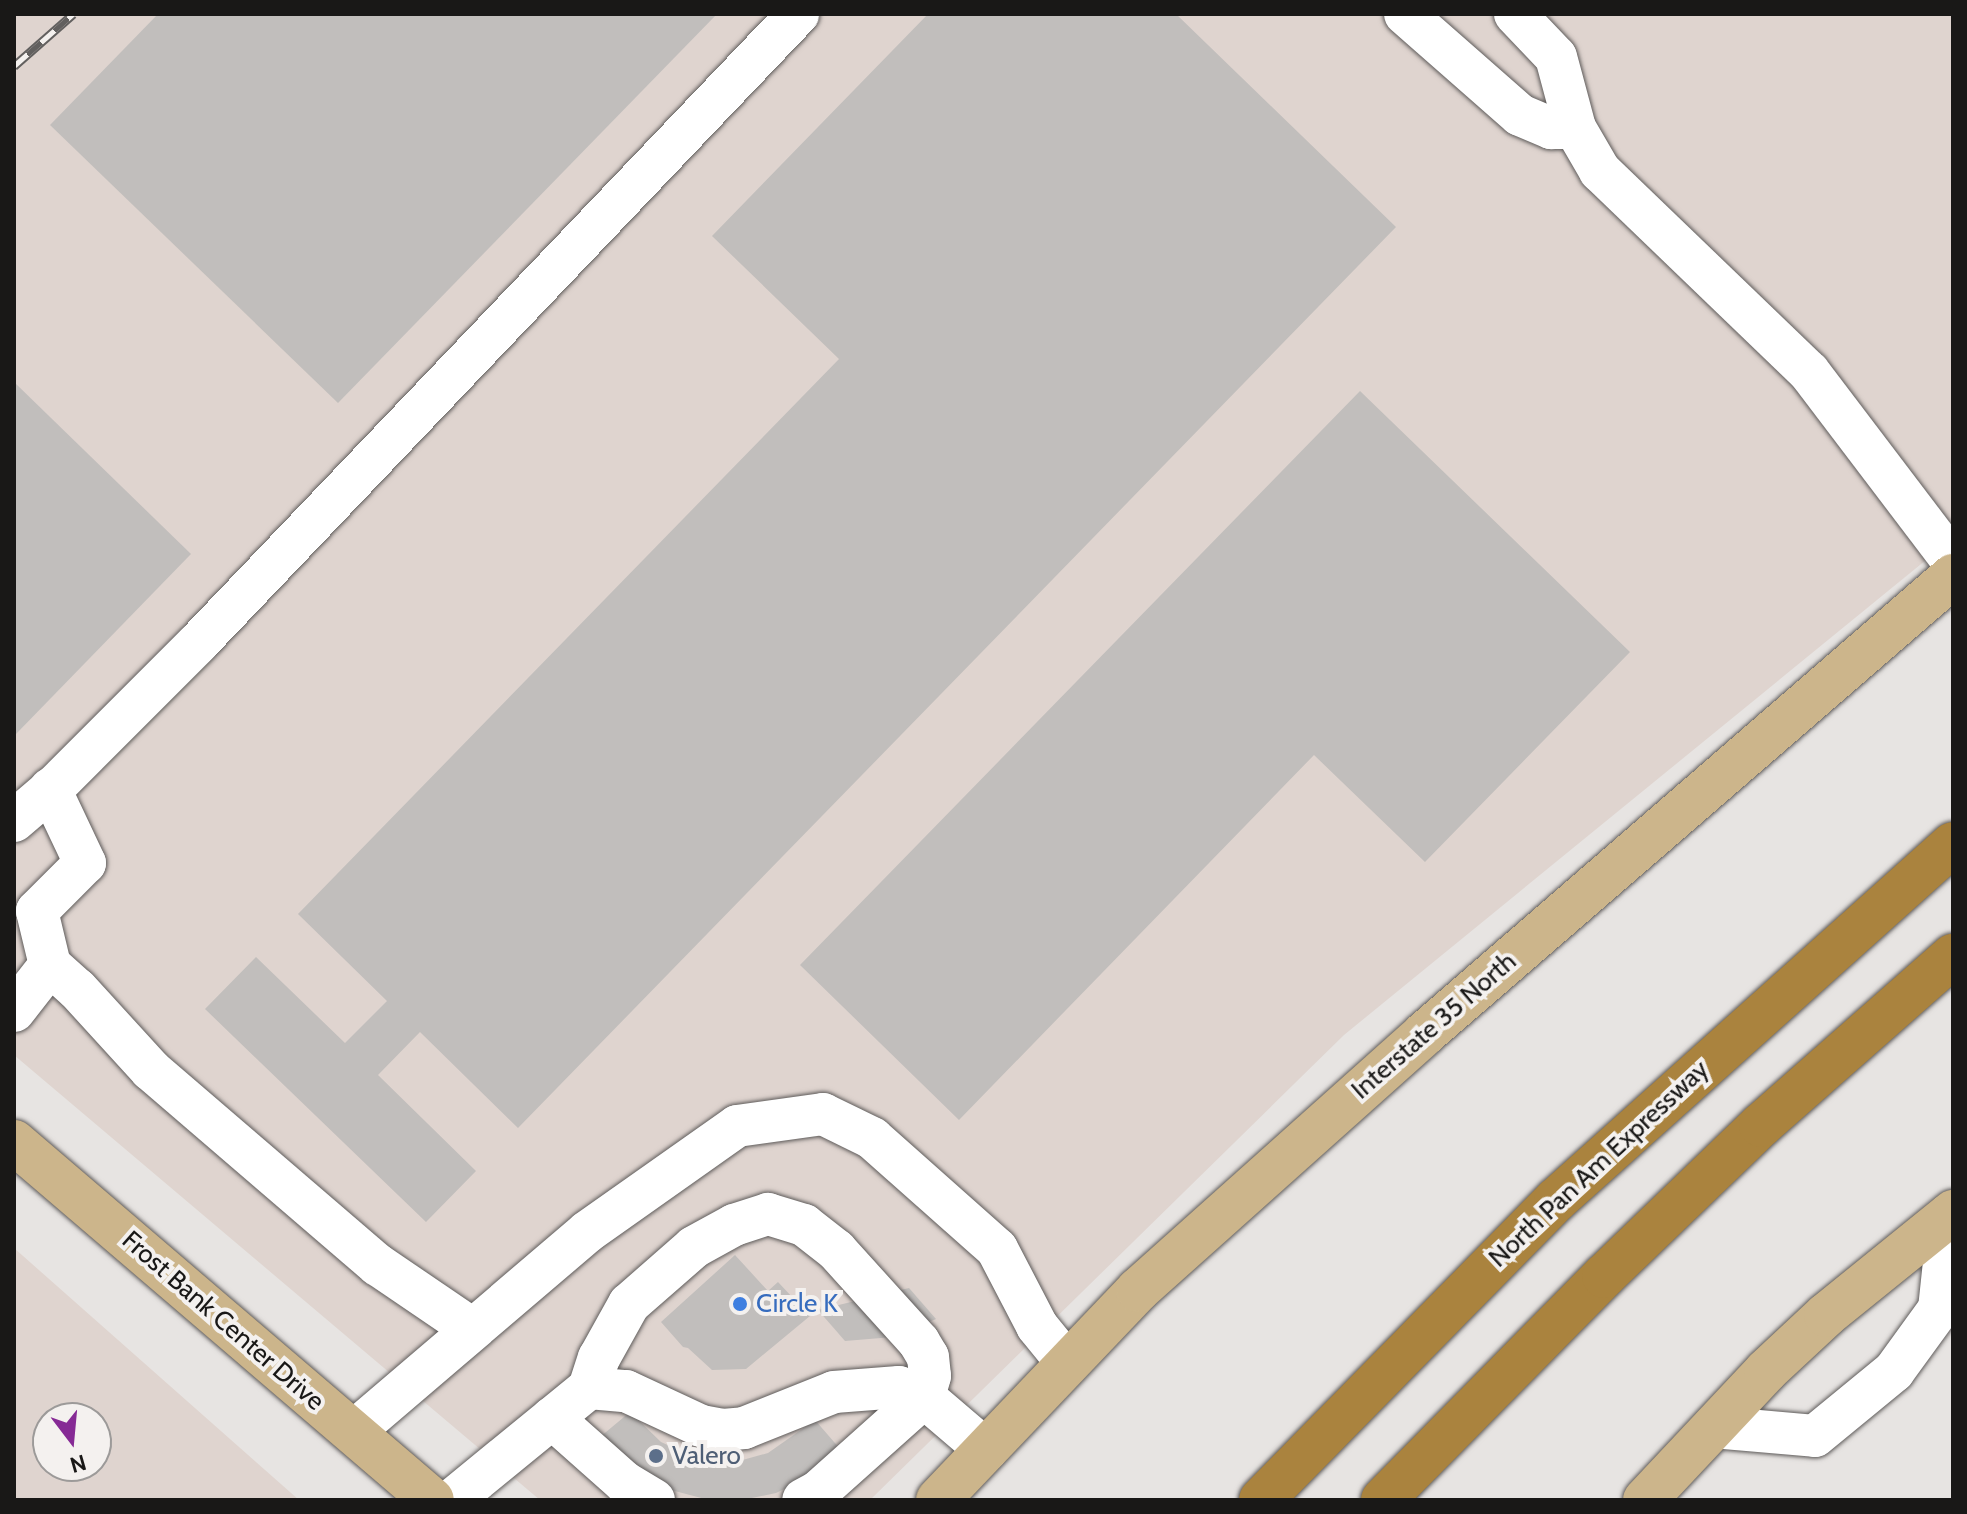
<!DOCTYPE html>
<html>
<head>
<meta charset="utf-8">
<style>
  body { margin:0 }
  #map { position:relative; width:1967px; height:1514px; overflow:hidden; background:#e7e4e2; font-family:Cabin,sans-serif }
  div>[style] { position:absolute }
  .built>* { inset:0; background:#dfd4cf }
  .building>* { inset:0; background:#c1bebc }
  .roads { filter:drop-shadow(0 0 2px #5e5b5a) drop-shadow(0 0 2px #5e5b5a) }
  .minor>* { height:42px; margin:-21px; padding:0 21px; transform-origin:21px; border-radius:21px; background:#fff }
  .major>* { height:44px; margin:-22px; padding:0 22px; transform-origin:22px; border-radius:22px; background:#ccb58b }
  .highway>* { height:44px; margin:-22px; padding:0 22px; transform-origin:22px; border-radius:22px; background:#aa833e }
  .rail>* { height:9px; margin-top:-4.5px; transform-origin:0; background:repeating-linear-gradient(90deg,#f4f1ef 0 18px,#62605f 0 36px); box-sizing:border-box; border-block:2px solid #62605f }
  .dots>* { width:22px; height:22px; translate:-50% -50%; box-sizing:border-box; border:4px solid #f4f1ef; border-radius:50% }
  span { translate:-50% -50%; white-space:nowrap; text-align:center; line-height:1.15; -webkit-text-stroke:8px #f4f1ef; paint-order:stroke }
  .street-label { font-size:26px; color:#191817 }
  .shop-label { font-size:26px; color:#366cbe }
  .left { translate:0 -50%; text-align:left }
  .service-label { font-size:26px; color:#4e5e75 }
  .frame { position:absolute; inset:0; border:16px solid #191817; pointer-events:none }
  .north { position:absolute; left:32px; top:1402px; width:80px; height:80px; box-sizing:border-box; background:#f4f1ef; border:2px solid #9c9a99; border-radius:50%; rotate:164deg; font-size:22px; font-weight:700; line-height:32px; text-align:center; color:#191817 }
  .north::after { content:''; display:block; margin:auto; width:28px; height:36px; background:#862a95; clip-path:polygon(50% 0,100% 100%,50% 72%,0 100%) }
</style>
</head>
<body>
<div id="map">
  <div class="built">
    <div style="clip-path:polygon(14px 14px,1953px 14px,1953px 538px,1344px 1035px,870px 1500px,540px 1500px,14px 1055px)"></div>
    <div style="clip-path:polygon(evenodd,14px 1248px,299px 1500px,14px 1500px,14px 1248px,48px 1418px,96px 1418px,96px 1466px,48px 1466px,48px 1418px)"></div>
  </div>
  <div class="building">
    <div style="clip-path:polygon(158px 14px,717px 14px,338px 403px,50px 125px)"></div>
    <div style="clip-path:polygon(928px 14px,1176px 14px,1396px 227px,518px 1128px,420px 1032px,378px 1075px,476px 1171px,426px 1222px,205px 1009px,256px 957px,345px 1043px,387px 1001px,298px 914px,839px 359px,712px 236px)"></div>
    <div style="clip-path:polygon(14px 382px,191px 554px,16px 734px,14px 731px)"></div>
    <div style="clip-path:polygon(1360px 391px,1630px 652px,1425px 862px,1314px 755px,959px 1120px,800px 965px)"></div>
    <div style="clip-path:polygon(735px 1255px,768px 1291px,778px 1282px,810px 1316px,746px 1369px,712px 1370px,688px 1348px,683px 1347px,661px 1322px)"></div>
    <div style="clip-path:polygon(909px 1288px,936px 1319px,893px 1337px,845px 1341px,818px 1310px)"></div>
    <div style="clip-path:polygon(630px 1412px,661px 1442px,687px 1454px,714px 1459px,739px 1461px,768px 1453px,815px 1420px,841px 1450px,813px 1475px,776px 1493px,742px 1500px,709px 1500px,671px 1490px,644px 1477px,600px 1437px)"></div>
  </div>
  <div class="roads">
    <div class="minor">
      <div style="left:1405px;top:14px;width:153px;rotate:41.3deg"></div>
      <div style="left:1520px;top:115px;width:34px;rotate:23deg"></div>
      <div style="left:1551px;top:128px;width:24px"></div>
      <div style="left:1515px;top:14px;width:59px;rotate:46.4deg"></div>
      <div style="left:1556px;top:57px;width:73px;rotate:75deg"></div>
      <div style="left:1575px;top:128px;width:50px;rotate:59.8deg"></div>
      <div style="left:1600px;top:171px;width:290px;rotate:43.9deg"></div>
      <div style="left:1809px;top:372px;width:238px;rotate:52.8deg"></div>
      <div style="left:50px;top:789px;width:82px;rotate:64.7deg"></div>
      <div style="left:85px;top:863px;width:68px;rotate:135deg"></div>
      <div style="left:37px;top:911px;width:56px;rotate:76.5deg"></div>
      <div style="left:50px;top:965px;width:36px;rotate:42deg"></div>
      <div style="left:77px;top:989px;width:110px;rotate:47.6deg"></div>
      <div style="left:151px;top:1070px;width:299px;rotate:40.7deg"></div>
      <div style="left:378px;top:1265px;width:114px;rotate:34.2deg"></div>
      <div style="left:14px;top:821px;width:55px;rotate:-40.6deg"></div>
      <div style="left:56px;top:785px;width:199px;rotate:-45deg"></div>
      <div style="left:197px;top:644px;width:871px;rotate:-46.35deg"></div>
      <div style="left:14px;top:1011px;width:58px;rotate:-52deg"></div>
      <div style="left:589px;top:1388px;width:32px;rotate:-72deg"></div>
      <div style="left:599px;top:1358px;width:62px;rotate:-60.9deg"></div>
      <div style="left:629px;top:1304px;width:86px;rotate:-41.2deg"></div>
      <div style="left:694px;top:1247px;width:46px;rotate:-28.8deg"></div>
      <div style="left:734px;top:1225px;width:36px;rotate:-18deg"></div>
      <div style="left:768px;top:1214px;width:38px;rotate:17deg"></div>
      <div style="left:804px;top:1225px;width:41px;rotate:38deg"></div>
      <div style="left:836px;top:1250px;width:124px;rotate:47.9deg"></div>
      <div style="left:919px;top:1342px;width:17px;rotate:59deg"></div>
      <div style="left:928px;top:1357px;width:19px;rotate:84deg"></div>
      <div style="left:930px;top:1376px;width:22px;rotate:106deg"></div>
      <div style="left:924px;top:1397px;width:141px;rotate:138.2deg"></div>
      <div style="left:819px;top:1491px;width:18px;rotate:151deg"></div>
      <div style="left:552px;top:1418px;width:96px;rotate:41.6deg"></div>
      <div style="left:624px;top:1482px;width:35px;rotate:31deg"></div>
      <div style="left:1713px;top:1427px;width:102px;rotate:5deg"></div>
      <div style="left:1815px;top:1436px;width:102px;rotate:-39.4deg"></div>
      <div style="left:1894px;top:1371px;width:77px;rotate:-54deg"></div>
      <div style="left:1939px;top:1309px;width:95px;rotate:-83.9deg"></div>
      <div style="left:353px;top:1432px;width:308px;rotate:-40.5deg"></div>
      <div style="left:587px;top:1232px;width:184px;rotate:-35.2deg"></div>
      <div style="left:737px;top:1126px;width:87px;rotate:-7.9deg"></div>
      <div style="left:823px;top:1114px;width:55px;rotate:26.1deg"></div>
      <div style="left:872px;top:1138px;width:167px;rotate:41.6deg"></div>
      <div style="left:997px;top:1249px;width:87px;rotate:62.5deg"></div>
      <div style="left:1037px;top:1326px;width:49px;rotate:50.8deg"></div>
      <div style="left:452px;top:1500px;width:177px;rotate:-39.3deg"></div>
      <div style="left:589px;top:1388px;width:37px;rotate:5deg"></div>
      <div style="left:626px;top:1391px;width:83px;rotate:25deg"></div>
      <div style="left:701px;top:1426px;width:22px;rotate:10deg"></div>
      <div style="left:723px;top:1430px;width:21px;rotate:-5deg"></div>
      <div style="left:744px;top:1428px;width:97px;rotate:-21.8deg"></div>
      <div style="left:834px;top:1392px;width:65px;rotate:-4.4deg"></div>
      <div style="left:899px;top:1387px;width:27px;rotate:22deg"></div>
      <div style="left:924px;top:1397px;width:82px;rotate:40.5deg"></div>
    </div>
    <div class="major">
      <div style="left:14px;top:1142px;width:550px;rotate:40.58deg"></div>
      <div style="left:938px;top:1500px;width:290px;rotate:-46.4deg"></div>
      <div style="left:1138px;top:1290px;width:384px;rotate:-41.8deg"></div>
      <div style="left:1424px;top:1034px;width:700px;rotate:-40.89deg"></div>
      <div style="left:1645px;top:1500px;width:177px;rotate:-46.8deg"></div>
      <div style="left:1766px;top:1371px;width:82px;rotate:-43deg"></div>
      <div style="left:1826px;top:1315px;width:164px;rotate:-39deg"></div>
    </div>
    <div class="highway">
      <div style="left:1261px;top:1500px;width:421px;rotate:-45.5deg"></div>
      <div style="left:1556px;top:1200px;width:533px;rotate:-41.88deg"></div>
      <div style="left:1383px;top:1500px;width:315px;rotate:-45.4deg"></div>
      <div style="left:1604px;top:1276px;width:218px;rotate:-43.9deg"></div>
      <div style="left:1761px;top:1125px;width:256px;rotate:-41.4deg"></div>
    </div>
  </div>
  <div class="rail">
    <div style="left:14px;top:66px;width:79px;rotate:-41.4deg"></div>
  </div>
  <div class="dots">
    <div style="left:740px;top:1304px;background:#3f7fe0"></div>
    <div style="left:656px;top:1456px;background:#5c6f8a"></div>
  </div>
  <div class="street-label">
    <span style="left:1434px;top:1026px;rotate:-41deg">Interstate 35 North</span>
    <span style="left:1599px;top:1164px;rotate:-43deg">North Pan Am Expressway</span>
    <span style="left:223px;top:1321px;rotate:41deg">Frost Bank Center Drive</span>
  </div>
  <div class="shop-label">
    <span class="left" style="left:756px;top:1304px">Circle K</span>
  </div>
  <div class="service-label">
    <span class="left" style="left:672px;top:1456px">Valero</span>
  </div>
  <div class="frame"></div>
  <div class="north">N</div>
</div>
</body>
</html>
